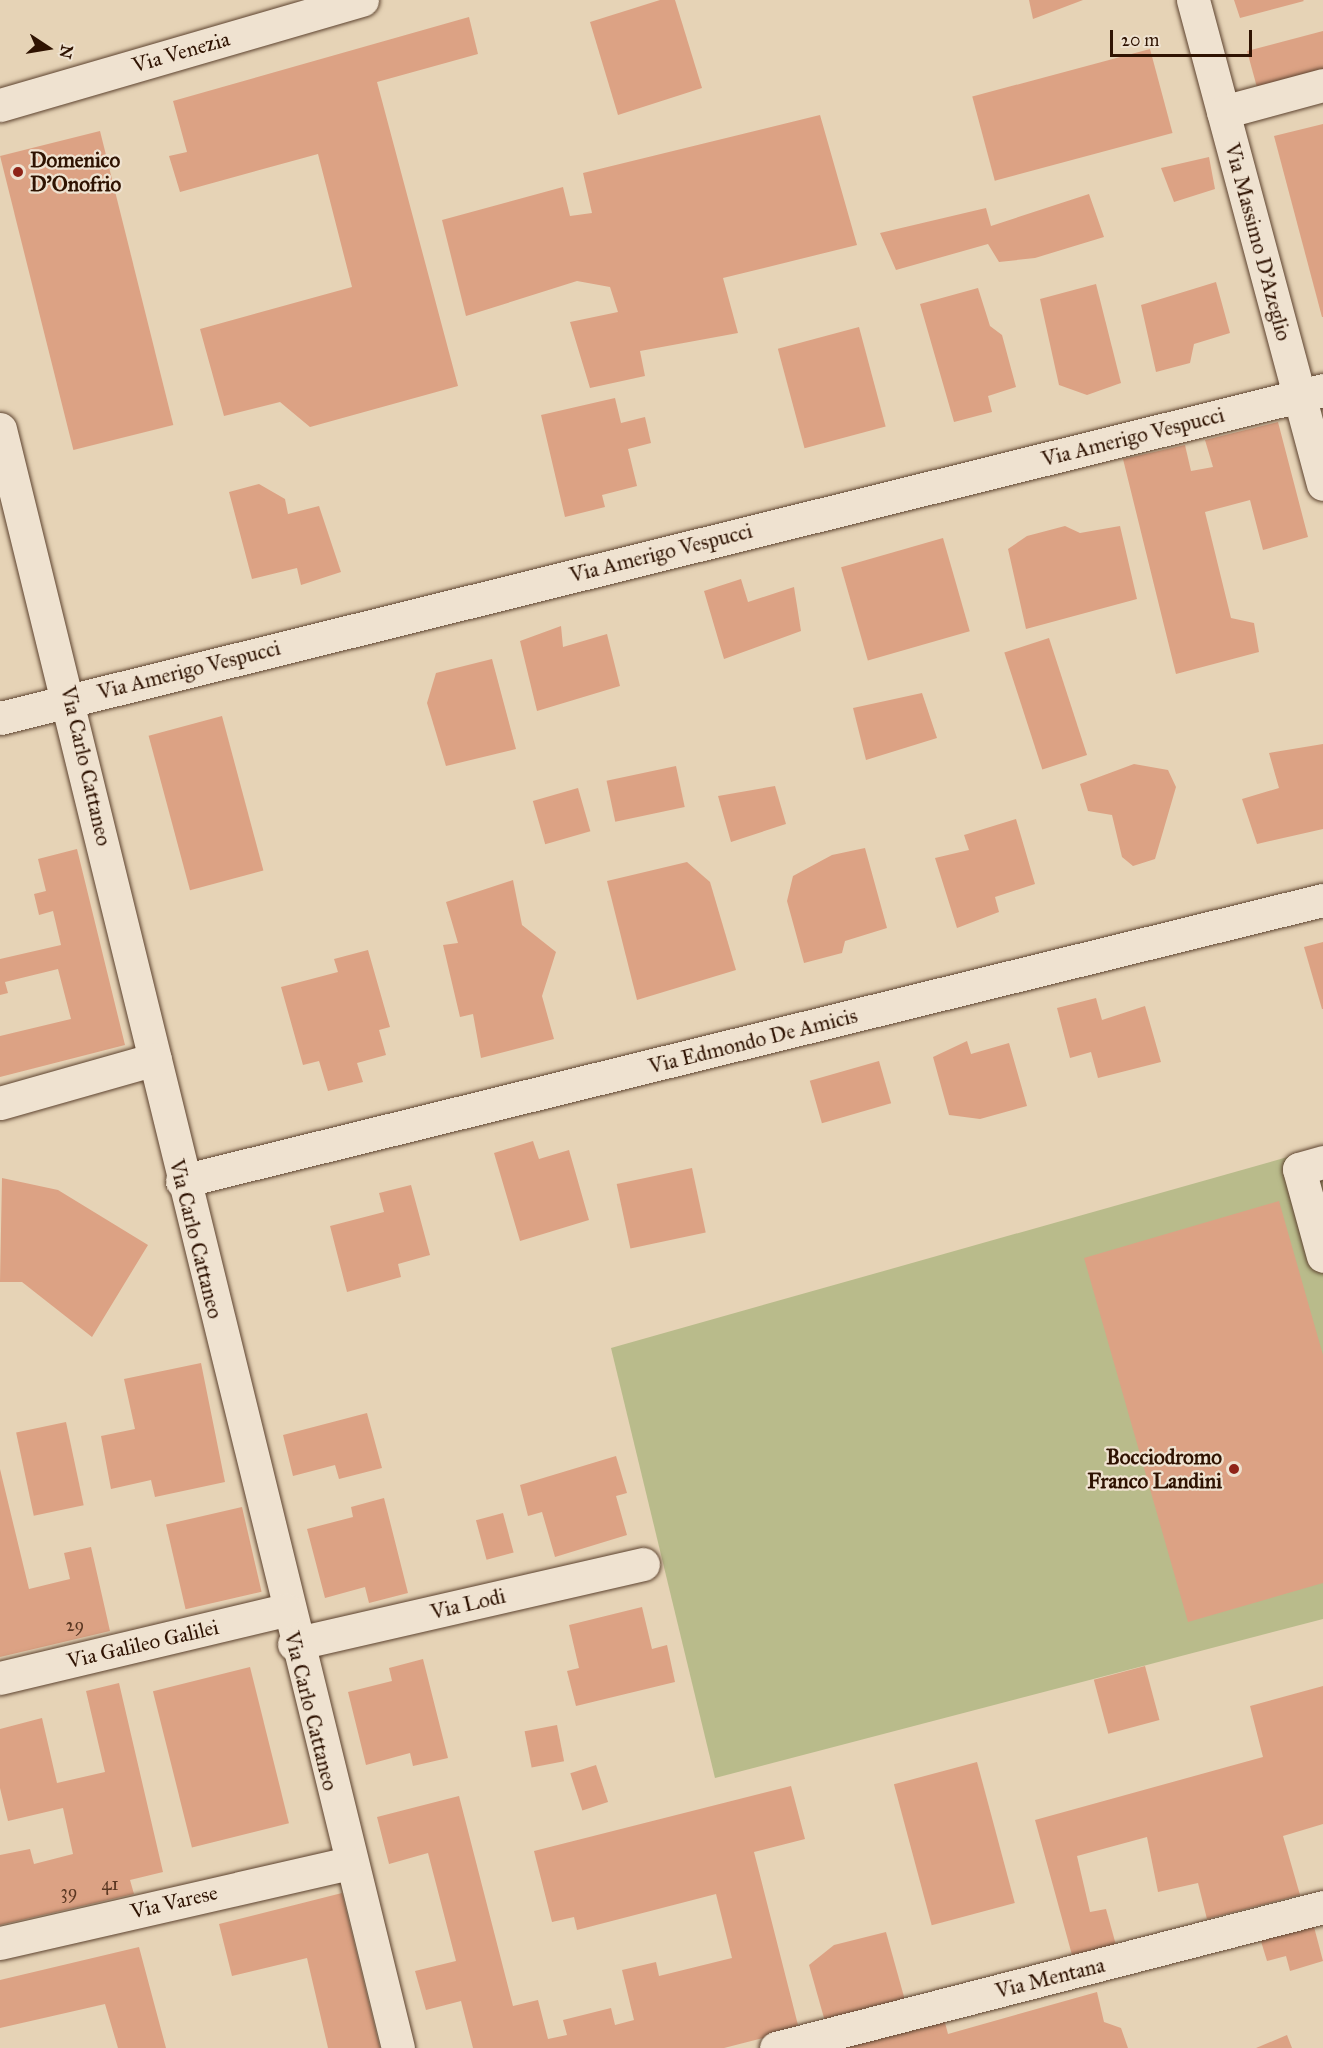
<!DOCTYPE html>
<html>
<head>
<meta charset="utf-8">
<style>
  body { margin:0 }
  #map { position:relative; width:1323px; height:2048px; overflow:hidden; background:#e6d3b6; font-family:"IM FELL Great Primer",serif }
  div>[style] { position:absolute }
  .green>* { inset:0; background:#b9bb8b }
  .building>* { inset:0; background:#dca284; transform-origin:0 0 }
  .roads { filter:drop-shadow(0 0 2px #5d432f) drop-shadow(0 0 2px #5d432f) }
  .minor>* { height:33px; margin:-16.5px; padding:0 16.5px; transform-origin:16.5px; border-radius:16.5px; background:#efe2d0 }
  .dots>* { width:16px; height:16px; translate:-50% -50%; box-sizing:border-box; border:3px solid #efe2d0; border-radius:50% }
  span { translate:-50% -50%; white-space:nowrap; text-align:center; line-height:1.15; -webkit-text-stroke:4.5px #efe2d0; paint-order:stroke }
  .number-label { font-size:18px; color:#5a3722 }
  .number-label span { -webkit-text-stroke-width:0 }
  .street-label { font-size:21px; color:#2f1302 }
  .poi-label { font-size:21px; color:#2f1302; font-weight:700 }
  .left { translate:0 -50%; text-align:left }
  .right { translate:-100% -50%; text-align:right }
  .north { position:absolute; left:18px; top:18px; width:60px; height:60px; -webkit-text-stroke:4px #efe2d0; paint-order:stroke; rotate:102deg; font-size:16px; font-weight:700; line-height:24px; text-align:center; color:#2f1302 }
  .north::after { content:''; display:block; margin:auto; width:21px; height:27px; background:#2f1302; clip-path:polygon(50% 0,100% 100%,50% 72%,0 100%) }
  .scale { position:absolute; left:1110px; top:30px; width:142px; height:27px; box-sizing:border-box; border:3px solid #2f1302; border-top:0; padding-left:8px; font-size:18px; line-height:21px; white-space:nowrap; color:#2f1302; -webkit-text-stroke:4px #efe2d0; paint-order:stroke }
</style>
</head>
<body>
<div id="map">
  <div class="green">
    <div style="clip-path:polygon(1323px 1147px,1323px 1619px,715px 1778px,611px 1348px)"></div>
  </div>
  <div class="building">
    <div style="clip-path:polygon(660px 0,675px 0,702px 88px,618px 115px,590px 22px)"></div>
    <div style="clip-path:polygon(1029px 0,1083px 0,1033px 19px)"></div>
    <div style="clip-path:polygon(1234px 0,1303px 0,1304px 1px,1240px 18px)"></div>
    <div style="clip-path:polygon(469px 17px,478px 54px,377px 82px,458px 386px,310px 427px,280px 402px,224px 416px,200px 329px,352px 287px,318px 154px,180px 192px,169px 156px,187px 152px,173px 101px)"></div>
    <div style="clip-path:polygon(1323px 31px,1323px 72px,1258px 91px,1247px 51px)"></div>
    <div style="left:1150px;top:49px;width:87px;height:184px;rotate:75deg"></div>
    <div style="clip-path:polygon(820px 115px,857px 245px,723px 278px,738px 333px,640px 351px,645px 376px,590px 388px,570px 322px,618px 312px,610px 287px,577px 281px,466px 316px,442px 220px,563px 187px,570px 216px,592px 213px,583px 173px)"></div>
    <div style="clip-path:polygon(1323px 124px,1323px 317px,1322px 317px,1274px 136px)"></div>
    <div style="left:100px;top:131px;width:303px;height:103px;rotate:76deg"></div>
    <div style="clip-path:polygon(1209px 157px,1215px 189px,1174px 202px,1161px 168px)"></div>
    <div style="clip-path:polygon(1089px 194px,1104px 237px,1035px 258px,999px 262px,988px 244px,896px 270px,880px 233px,986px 208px,991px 226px)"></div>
    <div style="clip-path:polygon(1216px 282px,1230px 333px,1194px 344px,1190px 363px,1156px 372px,1141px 305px)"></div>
    <div style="clip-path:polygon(1096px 284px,1121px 383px,1087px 395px,1059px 385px,1040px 299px)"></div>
    <div style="clip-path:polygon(978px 288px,990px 326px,1002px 335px,1016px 387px,988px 396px,992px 412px,954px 422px,920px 304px)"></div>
    <div style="left:859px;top:327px;width:103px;height:84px;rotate:75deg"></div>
    <div style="clip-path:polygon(615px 398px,621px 423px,645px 417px,651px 443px,628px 449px,637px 486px,602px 495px,605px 507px,565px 517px,541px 415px)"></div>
    <div style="clip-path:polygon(1278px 422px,1308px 537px,1263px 550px,1250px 500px,1205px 512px,1231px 618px,1254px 623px,1259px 652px,1176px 674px,1123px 459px,1185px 445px,1191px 471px,1213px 467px,1205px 440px)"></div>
    <div style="clip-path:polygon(259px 484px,285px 499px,288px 514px,319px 506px,341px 572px,301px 585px,297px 568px,252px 579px,229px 492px)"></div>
    <div style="clip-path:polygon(1065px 526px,1080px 533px,1120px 526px,1137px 599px,1026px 629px,1008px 549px,1027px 536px)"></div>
    <div style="left:943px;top:538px;width:97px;height:106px;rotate:74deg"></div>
    <div style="clip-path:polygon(741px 579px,748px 602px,794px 587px,801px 631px,724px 659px,704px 591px)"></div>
    <div style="clip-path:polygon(561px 626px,563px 647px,607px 634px,620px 686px,537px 711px,520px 641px)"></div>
    <div style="left:1049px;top:638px;width:123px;height:47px;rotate:72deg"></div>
    <div style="clip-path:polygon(492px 659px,516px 749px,446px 766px,427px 703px,436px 673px)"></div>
    <div style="clip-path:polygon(922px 693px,937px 738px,866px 760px,853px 708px)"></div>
    <div style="left:222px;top:716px;width:160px;height:76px;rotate:75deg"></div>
    <div style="clip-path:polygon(1323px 744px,1323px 829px,1257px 844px,1242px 799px,1279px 788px,1269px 753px)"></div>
    <div style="clip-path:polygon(1134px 764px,1168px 770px,1176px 787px,1155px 859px,1133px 866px,1122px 857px,1112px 815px,1088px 811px,1080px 784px)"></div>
    <div style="left:676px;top:766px;width:42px;height:71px;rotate:78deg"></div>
    <div style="clip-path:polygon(775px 786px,786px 824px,731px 842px,718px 796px)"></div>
    <div style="left:578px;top:788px;width:45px;height:47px;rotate:74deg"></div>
    <div style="clip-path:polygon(1016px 819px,1035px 884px,995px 897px,999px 912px,957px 928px,935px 858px,969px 850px,964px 835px)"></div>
    <div style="clip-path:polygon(865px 848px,887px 928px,845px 941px,842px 953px,804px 963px,787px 901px,793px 876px,832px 855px)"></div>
    <div style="clip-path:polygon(77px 849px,125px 1045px,0 1077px,0 1036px,71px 1019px,58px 969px,5px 982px,8px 993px,0 995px,0 959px,61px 945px,53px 911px,39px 915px,34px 894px,46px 891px,38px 859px)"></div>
    <div style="clip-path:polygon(687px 862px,710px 882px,736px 970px,637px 1000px,607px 881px)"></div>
    <div style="clip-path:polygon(513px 880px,522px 925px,556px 952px,542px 996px,554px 1039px,481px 1058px,473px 1014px,460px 1017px,443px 945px,458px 943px,446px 902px)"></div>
    <div style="clip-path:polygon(1323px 942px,1323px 1009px,1322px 1009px,1304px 947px)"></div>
    <div style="clip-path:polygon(368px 950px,390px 1027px,379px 1030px,386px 1055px,357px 1063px,363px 1082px,328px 1091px,319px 1061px,303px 1065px,281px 987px,338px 972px,334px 959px)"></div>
    <div style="clip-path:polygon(1096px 998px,1102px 1020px,1145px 1006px,1161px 1062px,1098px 1078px,1091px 1052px,1070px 1058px,1057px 1008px)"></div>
    <div style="clip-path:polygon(967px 1041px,971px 1054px,1009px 1043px,1027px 1106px,980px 1119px,949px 1115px,933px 1057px)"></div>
    <div style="left:879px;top:1061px;width:44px;height:72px;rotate:74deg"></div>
    <div style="clip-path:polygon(533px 1141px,539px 1159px,569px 1150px,589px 1220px,520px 1241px,494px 1153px)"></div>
    <div style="left:692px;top:1168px;width:66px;height:77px;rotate:78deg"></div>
    <div style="clip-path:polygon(2px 1178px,58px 1190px,148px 1245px,92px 1337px,22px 1282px,0 1282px)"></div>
    <div style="clip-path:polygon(411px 1185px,430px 1255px,398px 1264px,401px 1277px,347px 1292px,330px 1226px,384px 1212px,379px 1193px)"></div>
    <div style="clip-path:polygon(1279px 1201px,1323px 1355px,1323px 1583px,1188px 1622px,1084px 1258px)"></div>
    <div style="clip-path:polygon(201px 1363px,225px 1482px,155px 1497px,151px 1480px,111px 1489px,101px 1436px,135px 1429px,124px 1379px)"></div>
    <div style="clip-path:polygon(367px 1413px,382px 1468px,339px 1479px,335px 1465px,293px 1476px,283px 1435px)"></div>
    <div style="left:66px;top:1422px;width:85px;height:51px;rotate:78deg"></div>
    <div style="clip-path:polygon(616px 1456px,627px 1493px,616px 1496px,627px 1535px,555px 1557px,542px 1512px,528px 1516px,520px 1485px)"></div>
    <div style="clip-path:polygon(0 1469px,29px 1589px,70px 1579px,64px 1553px,91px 1547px,110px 1631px,0 1657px)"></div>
    <div style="clip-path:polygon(384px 1498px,408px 1593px,369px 1603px,365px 1587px,325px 1598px,307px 1529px,353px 1517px,351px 1507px)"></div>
    <div style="left:242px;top:1507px;width:87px;height:78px;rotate:77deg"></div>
    <div style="left:503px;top:1513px;width:41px;height:28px;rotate:75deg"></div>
    <div style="clip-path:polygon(642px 1607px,652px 1649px,667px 1645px,675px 1682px,576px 1706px,567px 1671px,579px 1668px,569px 1625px)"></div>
    <div style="clip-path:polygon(423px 1659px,448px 1758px,413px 1766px,410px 1753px,366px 1765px,348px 1692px,392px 1681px,389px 1668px)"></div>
    <div style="left:1145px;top:1666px;width:56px;height:53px;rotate:75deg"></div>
    <div style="left:250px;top:1667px;width:161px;height:100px;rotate:76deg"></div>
    <div style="clip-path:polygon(119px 1683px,163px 1872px,130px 1880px,134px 1894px,0 1925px,0 1855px,30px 1849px,34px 1864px,73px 1854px,63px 1808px,8px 1821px,0 1788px,0 1729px,42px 1718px,57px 1783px,105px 1772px,86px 1691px)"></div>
    <div style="clip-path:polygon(1323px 1686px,1323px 1824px,1283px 1836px,1300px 1895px,1207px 1919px,1198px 1883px,1158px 1892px,1147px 1837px,1077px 1856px,1090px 1912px,1106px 1909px,1116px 1945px,1072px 1955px,1035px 1820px,1263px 1757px,1250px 1706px)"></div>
    <div style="left:557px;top:1725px;width:37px;height:33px;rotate:79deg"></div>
    <div style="left:977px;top:1762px;width:146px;height:86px;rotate:75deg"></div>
    <div style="left:596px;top:1765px;width:39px;height:27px;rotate:72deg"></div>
    <div style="clip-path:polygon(791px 1786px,805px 1839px,754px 1852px,799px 2029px,724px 2048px,473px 2048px,461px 2001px,426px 2010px,415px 1971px,456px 1961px,428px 1853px,389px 1864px,377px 1817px,459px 1796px,513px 2006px,538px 2000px,548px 2039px,567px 2035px,563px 2020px,611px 2008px,615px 2025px,634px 2020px,622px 1970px,656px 1962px,659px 1976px,732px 1958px,716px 1894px,577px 1930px,574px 1917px,552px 1922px,534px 1851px)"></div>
    <div style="clip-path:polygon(342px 1893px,380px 2048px,328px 2048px,307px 1958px,232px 1976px,219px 1924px)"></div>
    <div style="clip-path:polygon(1313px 1923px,1323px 1961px,1290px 1971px,1286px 1956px,1267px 1961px,1260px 1938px)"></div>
    <div style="clip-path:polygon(886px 1932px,906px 2004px,826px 2025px,809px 1965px,834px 1945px)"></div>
    <div style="clip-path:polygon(139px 1947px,166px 2048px,118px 2048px,105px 2004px,0 2028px,0 1980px)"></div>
    <div style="clip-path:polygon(1097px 1992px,1104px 2022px,1121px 2028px,1128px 2048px,828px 2048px,943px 2015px,948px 2034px)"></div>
    <div style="clip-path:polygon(1287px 2035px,1292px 2048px,1256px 2048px)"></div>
  </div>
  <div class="roads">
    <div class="minor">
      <div style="left:1193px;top:0;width:501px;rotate:74.97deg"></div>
      <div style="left:0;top:105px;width:377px;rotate:-16.2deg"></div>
      <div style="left:1223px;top:112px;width:104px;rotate:-15.1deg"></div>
      <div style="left:0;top:429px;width:1667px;rotate:76.19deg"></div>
      <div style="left:0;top:718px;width:1363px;rotate:-13.92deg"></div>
      <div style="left:0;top:1103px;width:161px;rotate:-15.8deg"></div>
      <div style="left:1323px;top:1162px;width:25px;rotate:164deg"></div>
      <div style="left:1299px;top:1169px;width:90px;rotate:74.6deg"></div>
      <div style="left:182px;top:1181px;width:1175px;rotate:-13.84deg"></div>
      <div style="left:294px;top:1644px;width:358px;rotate:-12.9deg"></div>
      <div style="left:0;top:1678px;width:294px;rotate:-13.4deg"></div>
      <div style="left:0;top:1943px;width:358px;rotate:-12.9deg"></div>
      <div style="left:776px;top:2048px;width:565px;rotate:-14.45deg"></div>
    </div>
  </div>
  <div class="dots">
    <div style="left:18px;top:172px;background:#8f2418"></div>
    <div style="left:1234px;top:1469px;background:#8f2418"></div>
  </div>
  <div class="number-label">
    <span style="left:75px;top:1625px">29</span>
    <span style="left:110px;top:1884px">41</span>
    <span style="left:69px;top:1892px">39</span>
  </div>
  <div class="street-label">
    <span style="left:181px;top:52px;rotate:-16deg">Via Venezia</span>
    <span style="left:1258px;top:242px;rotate:75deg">Via Massimo D'Azeglio</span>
    <span style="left:1133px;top:437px;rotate:-14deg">Via Amerigo Vespucci</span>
    <span style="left:661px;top:553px;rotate:-14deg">Via Amerigo Vespucci</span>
    <span style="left:189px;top:670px;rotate:-14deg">Via Amerigo Vespucci</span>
    <span style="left:86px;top:766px;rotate:77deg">Via Carlo Cattaneo</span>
    <span style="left:753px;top:1041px;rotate:-14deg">Via Edmondo De Amicis</span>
    <span style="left:196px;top:1239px;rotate:76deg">Via Carlo Cattaneo</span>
    <span style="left:468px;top:1604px;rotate:-13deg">Via Lodi</span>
    <span style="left:143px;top:1644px;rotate:-13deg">Via Galileo Galilei</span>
    <span style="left:311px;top:1711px;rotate:76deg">Via Carlo Cattaneo</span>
    <span style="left:174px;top:1902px;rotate:-13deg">Via Varese</span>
    <span style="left:1050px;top:1978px;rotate:-14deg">Via Mentana</span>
  </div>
  <div class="poi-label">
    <span class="left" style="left:30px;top:172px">Domenico<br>D'Onofrio</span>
    <span class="right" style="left:1222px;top:1469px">Bocciodromo<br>Franco Landini</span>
  </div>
  <div class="north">N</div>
  <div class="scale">20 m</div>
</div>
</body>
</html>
